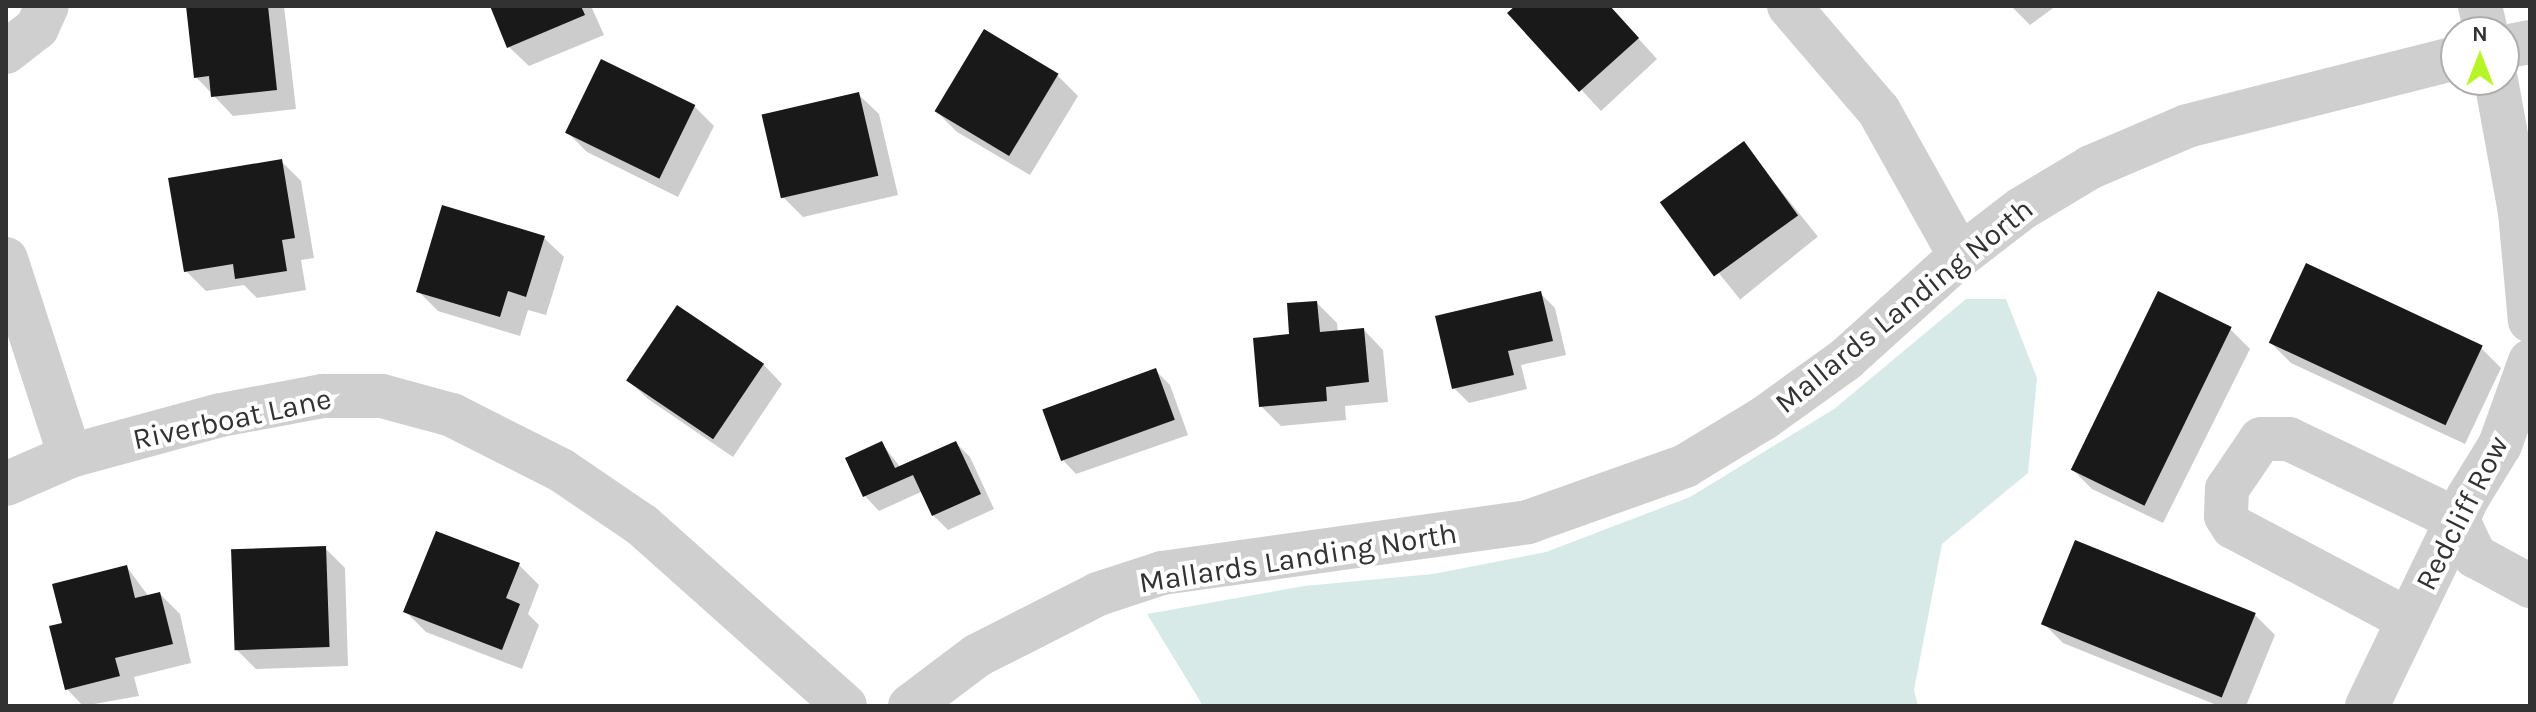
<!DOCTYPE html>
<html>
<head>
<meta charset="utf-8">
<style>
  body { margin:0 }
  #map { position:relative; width:2536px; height:712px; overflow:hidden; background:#fff; font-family:Karla,sans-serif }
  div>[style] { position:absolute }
  .green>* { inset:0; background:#d8eae8 }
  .shadow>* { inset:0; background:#0003; transform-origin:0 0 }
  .building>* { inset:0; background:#191919; transform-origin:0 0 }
  .street>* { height:44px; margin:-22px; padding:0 22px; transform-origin:22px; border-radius:22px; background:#cfcfcf }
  span { translate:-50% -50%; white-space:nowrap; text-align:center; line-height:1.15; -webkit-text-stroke:8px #fff; paint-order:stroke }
  .street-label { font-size:30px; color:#323232 }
  .frame { position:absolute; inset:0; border:8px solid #323232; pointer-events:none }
  .north { position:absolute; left:2440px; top:16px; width:80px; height:80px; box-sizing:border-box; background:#fff; border:2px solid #adadad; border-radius:50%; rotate:0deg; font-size:22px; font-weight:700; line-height:32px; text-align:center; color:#323232 }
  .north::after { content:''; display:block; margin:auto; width:28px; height:36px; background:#b6f528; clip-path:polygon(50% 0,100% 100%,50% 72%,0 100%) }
</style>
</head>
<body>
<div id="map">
  <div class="green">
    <div style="clip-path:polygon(1966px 299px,2006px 299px,2037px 378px,2028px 473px,1942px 544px,1914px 690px,1918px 706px,1203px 706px,1147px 614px,1304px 586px,1433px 574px,1546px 552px,1690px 497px,1834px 409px)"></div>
  </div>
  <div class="shadow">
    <div style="clip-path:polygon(188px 6px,284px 6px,296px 109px,233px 116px,196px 77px)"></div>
    <div style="clip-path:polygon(492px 6px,591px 6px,604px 35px,529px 66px,509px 47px)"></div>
    <div style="clip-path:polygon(1518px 6px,1609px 6px,1657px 59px,1601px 111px,1510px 13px)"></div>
    <div style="clip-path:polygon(2011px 6px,2056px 6px,2030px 25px)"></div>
    <div style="clip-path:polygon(1058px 76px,1078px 96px,1030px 175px,957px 132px,937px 112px)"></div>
    <div style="clip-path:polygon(859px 95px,879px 114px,898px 195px,803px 217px,783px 197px)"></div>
    <div style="clip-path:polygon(694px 106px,714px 126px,678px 197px,587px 152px,568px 133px)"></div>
    <div style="left:1743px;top:144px;width:119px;height:100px;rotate:51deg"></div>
    <div style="clip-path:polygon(281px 161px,301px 181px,314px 258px,301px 260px,306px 290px,257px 298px,244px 285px,206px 291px,186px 271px)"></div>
    <div style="clip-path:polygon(544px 238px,564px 257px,546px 315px,528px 310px,520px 336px,438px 311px,418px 291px)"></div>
    <div style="clip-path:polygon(1540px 293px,1555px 308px,1566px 355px,1521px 365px,1527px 389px,1469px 403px,1454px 388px)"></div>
    <div style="clip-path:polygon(1317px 303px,1337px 323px,1338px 333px,1364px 330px,1383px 350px,1388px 402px,1345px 406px,1346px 420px,1281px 426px,1261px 406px,1291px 336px)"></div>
    <div style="clip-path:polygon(2230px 329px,2250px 349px,2163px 523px,2092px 489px,2072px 469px)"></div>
    <div style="clip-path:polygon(2271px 343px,2481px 348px,2501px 368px,2465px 444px,2291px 363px)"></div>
    <div style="clip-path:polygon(763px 364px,782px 384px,733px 457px,648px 399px,628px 380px)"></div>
    <div style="clip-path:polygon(1156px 371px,1170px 385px,1188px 435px,1076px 474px,1062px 459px)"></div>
    <div style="clip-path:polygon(956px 443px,970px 457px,994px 509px,948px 530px,933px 515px,923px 491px,879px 511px,865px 496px,848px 459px,882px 444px,901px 468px)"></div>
    <div style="clip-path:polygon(325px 548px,345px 568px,348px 666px,256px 669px,236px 649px)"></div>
    <div style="clip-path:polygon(519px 565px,539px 585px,528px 614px,539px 625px,522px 669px,426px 632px,406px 612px)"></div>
    <div style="clip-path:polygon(127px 567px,149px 597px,160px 594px,180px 614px,191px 663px,134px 677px,139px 696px,83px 706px,67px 689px,64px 624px)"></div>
    <div style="clip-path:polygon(2255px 615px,2275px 635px,2246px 706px,2219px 706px,2063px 643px,2043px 623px)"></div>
  </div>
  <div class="building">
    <div style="clip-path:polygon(186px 6px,268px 6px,277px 90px,211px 97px,209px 76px,194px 78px)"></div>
    <div style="clip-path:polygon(490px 6px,581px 6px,585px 15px,507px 48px)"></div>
    <div style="clip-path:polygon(1515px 6px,1610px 6px,1639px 38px,1579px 92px,1507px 13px)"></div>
    <div style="left:984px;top:29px;width:87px;height:96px;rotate:31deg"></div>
    <div style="left:601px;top:59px;width:105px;height:82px;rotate:26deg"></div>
    <div style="left:859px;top:92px;width:86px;height:100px;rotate:77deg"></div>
    <div style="left:1744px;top:141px;width:92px;height:104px;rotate:54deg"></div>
    <div style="clip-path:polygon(282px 159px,295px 238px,282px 240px,287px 271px,235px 279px,233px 264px,184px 272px,168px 178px)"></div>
    <div style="clip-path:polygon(442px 205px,545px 236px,526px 297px,508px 291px,500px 317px,416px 292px)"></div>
    <div style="left:2306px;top:263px;width:195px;height:88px;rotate:25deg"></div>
    <div style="clip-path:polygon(1541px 291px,1553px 341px,1508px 351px,1514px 375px,1452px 389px,1435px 316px)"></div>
    <div style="left:2158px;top:291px;width:82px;height:199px;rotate:26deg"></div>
    <div style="clip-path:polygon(1317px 301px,1320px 332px,1364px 328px,1369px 382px,1326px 387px,1327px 401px,1259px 407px,1253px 338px,1289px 334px,1287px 303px)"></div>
    <div style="left:677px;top:305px;width:105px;height:91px;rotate:34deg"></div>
    <div style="left:1156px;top:368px;width:55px;height:121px;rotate:70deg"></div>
    <div style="clip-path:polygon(882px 441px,895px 468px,956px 441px,981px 494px,932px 516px,913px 475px,863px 497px,845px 458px)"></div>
    <div style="clip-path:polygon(436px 531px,520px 563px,506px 598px,520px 604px,502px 650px,403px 612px)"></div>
    <div style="left:2075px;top:540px;width:195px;height:91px;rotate:22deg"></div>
    <div style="left:326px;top:546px;width:101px;height:95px;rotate:88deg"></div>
    <div style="clip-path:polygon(127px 565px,135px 598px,160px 592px,173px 644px,115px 658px,120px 676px,65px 690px,49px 626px,62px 623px,52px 584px)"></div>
  </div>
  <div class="street">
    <div style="left:1789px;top:6px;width:138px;rotate:49.4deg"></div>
    <div style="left:1879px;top:111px;width:166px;rotate:60.8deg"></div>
    <div style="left:2480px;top:6px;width:27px;rotate:77deg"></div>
    <div style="left:2504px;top:47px;width:26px;rotate:-11deg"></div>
    <div style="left:6px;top:52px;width:39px;rotate:-38deg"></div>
    <div style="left:37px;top:28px;width:24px;rotate:-66deg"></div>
    <div style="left:2496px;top:80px;width:134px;rotate:79.7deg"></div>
    <div style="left:2520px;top:212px;width:109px;rotate:84.8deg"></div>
    <div style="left:6px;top:259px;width:207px;rotate:72deg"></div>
    <div style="left:6px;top:484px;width:70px;rotate:-23.6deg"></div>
    <div style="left:70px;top:456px;width:156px;rotate:-15.2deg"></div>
    <div style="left:221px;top:415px;width:104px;rotate:-10.6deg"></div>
    <div style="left:323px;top:396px;width:59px"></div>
    <div style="left:382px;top:396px;width:73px;rotate:15.2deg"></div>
    <div style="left:452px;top:415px;width:122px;rotate:26.8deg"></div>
    <div style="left:561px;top:470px;width:98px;rotate:34.2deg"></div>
    <div style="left:642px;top:525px;width:272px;rotate:41.7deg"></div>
    <div style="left:2407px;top:619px;width:197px;rotate:-152.1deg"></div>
    <div style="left:2233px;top:527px;width:13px;rotate:-122deg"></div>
    <div style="left:2226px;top:516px;width:27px;rotate:-88deg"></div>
    <div style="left:2227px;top:489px;width:60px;rotate:-55.8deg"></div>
    <div style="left:2261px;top:439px;width:28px"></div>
    <div style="left:2289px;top:439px;width:187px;rotate:25.6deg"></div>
    <div style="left:2458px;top:520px;width:40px;rotate:65deg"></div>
    <div style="left:2475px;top:556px;width:63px;rotate:28.6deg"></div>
    <div style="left:910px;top:706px;width:85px;rotate:-36.9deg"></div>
    <div style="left:978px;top:655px;width:135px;rotate:-26.9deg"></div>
    <div style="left:1098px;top:594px;width:67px;rotate:-18.2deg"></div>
    <div style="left:1162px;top:573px;width:370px;rotate:-7.9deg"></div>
    <div style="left:1528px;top:522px;width:167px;rotate:-19.6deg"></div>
    <div style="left:1685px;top:466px;width:92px;rotate:-31.3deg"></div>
    <div style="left:1764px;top:418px;width:101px;rotate:-35.7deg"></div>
    <div style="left:1846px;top:359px;width:154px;rotate:-42.1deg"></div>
    <div style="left:1960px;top:256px;width:77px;rotate:-37.6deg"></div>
    <div style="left:2021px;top:209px;width:82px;rotate:-31deg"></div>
    <div style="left:2091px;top:167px;width:104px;rotate:-23.1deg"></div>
    <div style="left:2187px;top:126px;width:277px;rotate:-14.2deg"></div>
    <div style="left:2367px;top:706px;width:232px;rotate:-64.2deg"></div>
    <div style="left:2468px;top:497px;width:61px;rotate:-58.4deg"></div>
    <div style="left:2500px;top:445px;width:89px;rotate:-70.3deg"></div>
  </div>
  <div class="street-label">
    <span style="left:1904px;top:306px;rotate:-39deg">Mallards Landing North</span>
    <span style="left:232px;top:419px;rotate:-12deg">Riverboat Lane</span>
    <span style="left:2462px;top:513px;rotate:-63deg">Redcliff Row</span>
    <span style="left:1298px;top:558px;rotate:-9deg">Mallards Landing North</span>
  </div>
  <div class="frame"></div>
  <div class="north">N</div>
</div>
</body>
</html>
